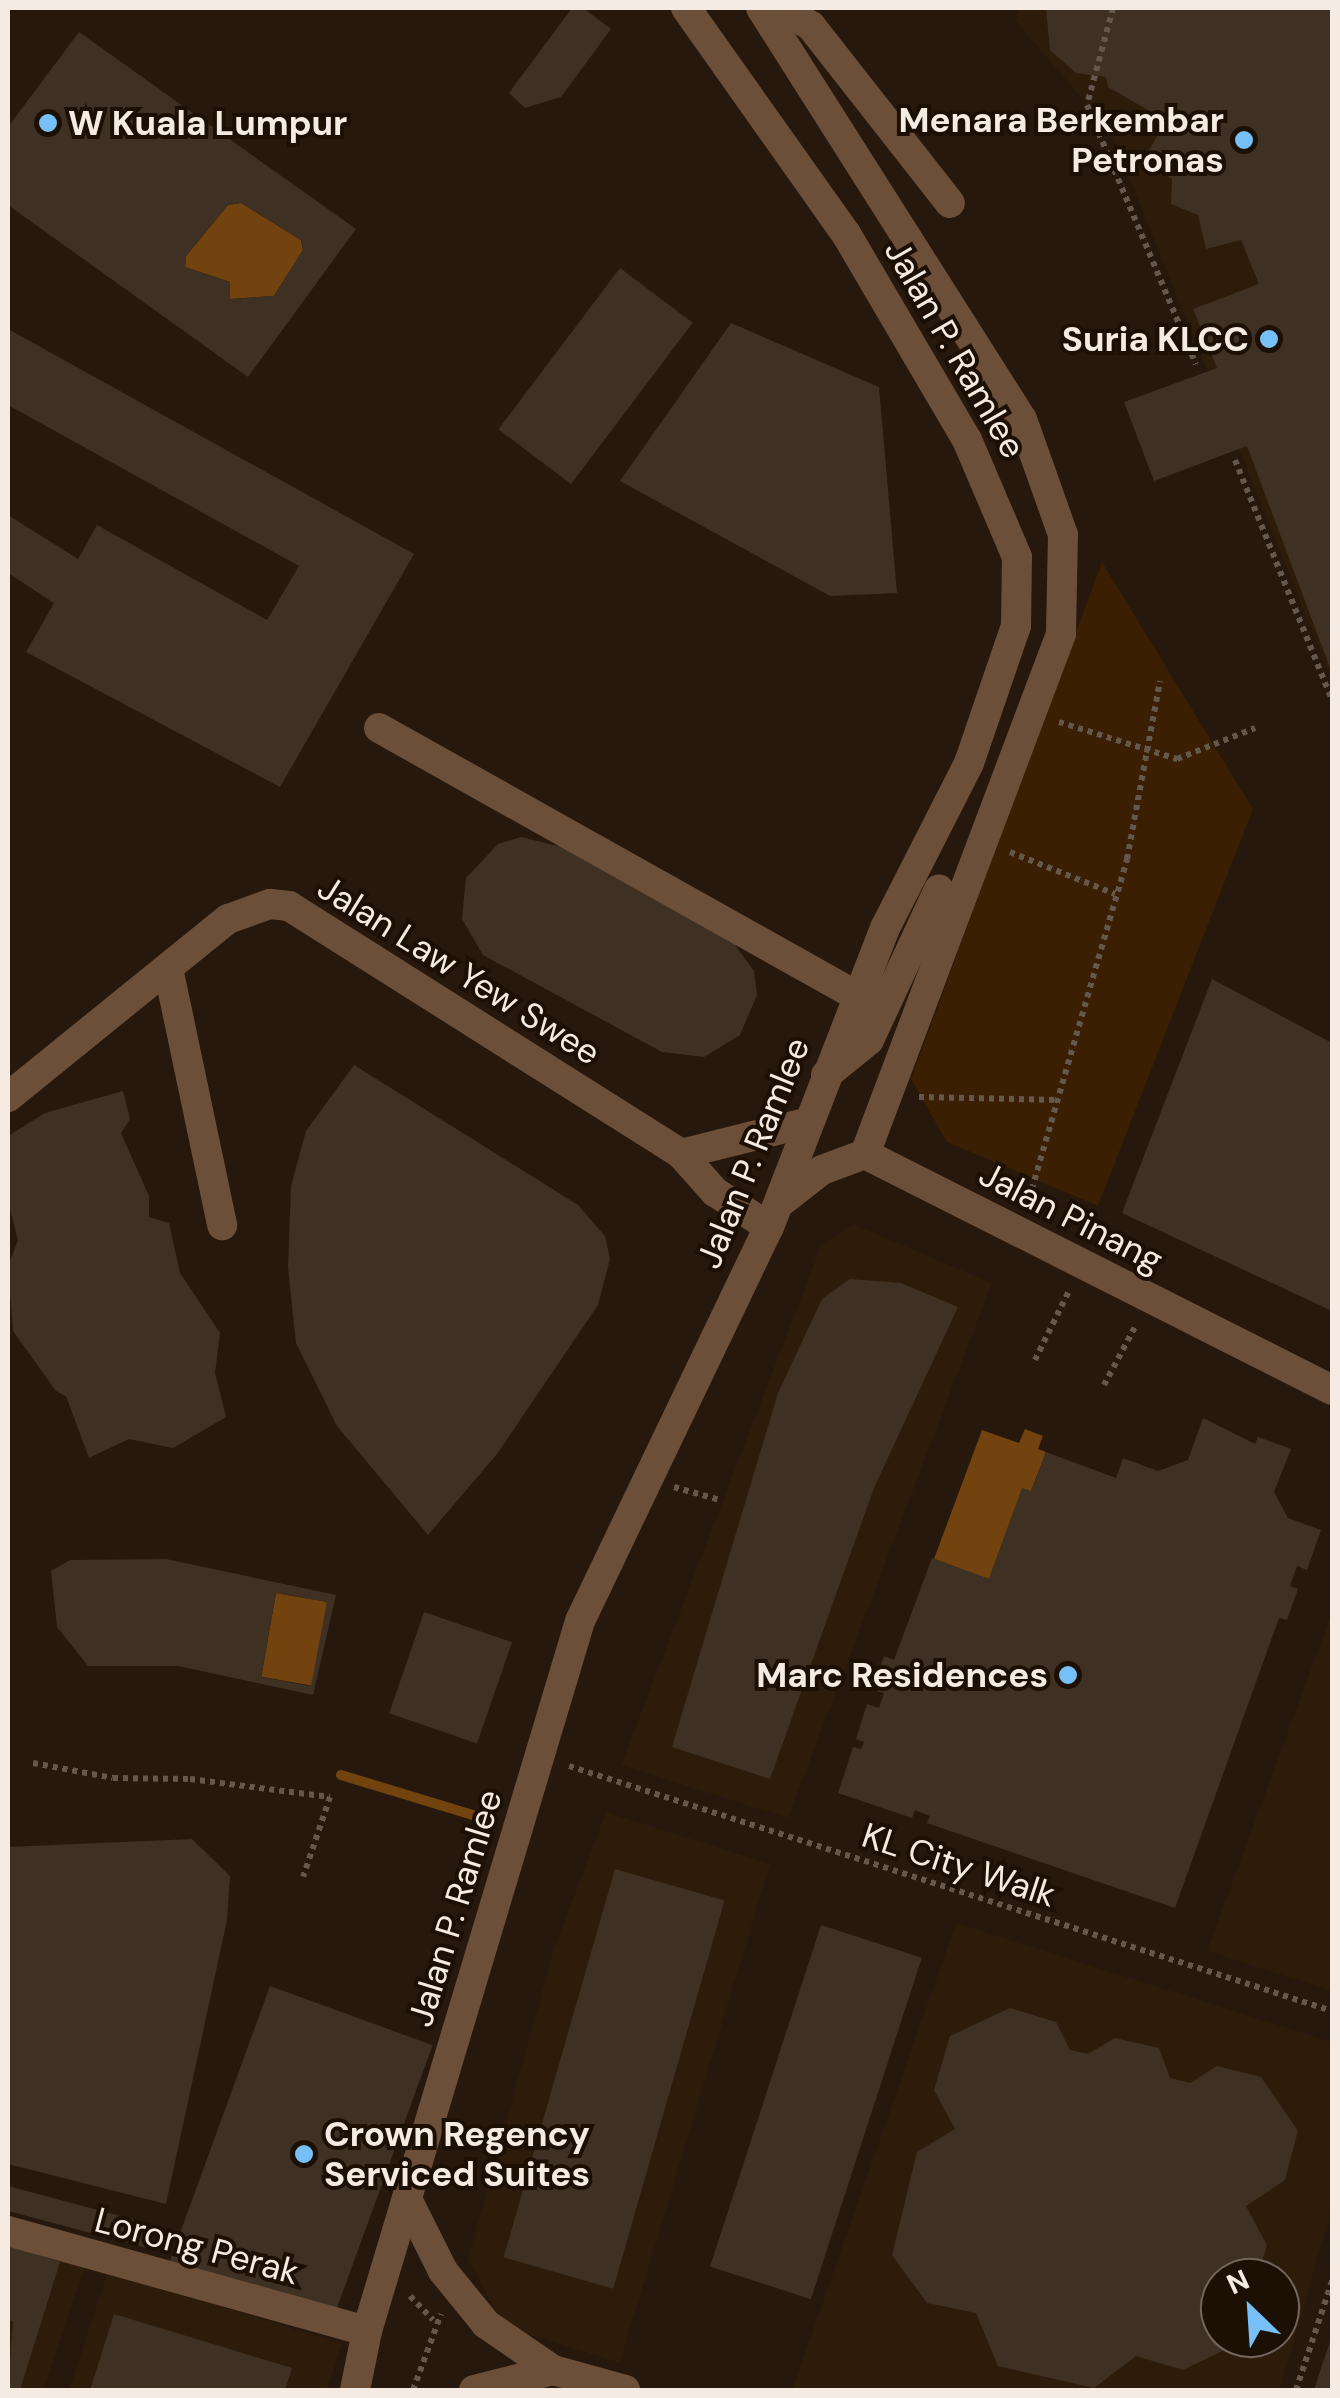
<!DOCTYPE html>
<html>
<head>
<meta charset="utf-8">
<style>
  body { margin:0 }
  #map { position:relative; width:1340px; height:2398px; overflow:hidden; background:#26180c; font-family:"DM Sans",sans-serif }
  div>[style] { position:absolute }
  .built>* { inset:0; background:#2e1c0a }
  .green>* { inset:0; background:#3a1f02 }
  .water>* { inset:0; background:#73430f; transform-origin:0 0 }
  .stream>* { height:10px; margin:-5px; padding:0 5px; transform-origin:5px; border-radius:5px; background:#73430f }
  .building>* { inset:0; background:#3f3024; transform-origin:0 0 }
  .path>* { height:6px; margin-top:-3px; transform-origin:0; background:repeating-linear-gradient(90deg,#64574d 0 5px,transparent 0 10px) }
  .minor>* { height:30px; margin:-15px; padding:0 15px; transform-origin:15px; border-radius:15px; background:#6b4f38 }
  .dots>* { width:28px; height:28px; translate:-50% -50%; box-sizing:border-box; border:5px solid #1c0f04; border-radius:50% }
  span { translate:-50% -50%; white-space:nowrap; text-align:center; line-height:1.15; -webkit-text-stroke:8px #1c0f04; paint-order:stroke }
  .poi-label { font-size:35px; color:#f5ebe3; font-weight:700 }
  .right { translate:-100% -50%; text-align:right }
  .left { translate:0 -50%; text-align:left }
  .street-label { font-size:35px; color:#f5ebe3 }
  .frame { position:absolute; inset:0; border:10px solid #f5ebe3; pointer-events:none }
  .north { position:absolute; left:1200px; top:2258px; width:100px; height:100px; box-sizing:border-box; background:#1c0f04; border:2px solid #73675d; border-radius:50%; rotate:335deg; font-size:28px; font-weight:700; line-height:40px; text-align:center; color:#f5ebe3 }
  .north::after { content:''; display:block; margin:auto; width:35px; height:45px; background:#76c0f7; clip-path:polygon(50% 0,100% 100%,50% 72%,0 100%) }
</style>
</head>
<body>
<div id="map">
  <div class="built">
    <div style="clip-path:polygon(1020px 8px,1332px 8px,1332px 680px,1111px 132px,1015px 20px)"></div>
    <div style="clip-path:polygon(853px 1224px,992px 1283px,788px 1818px,621px 1765px,821px 1246px)"></div>
    <div style="clip-path:polygon(1332px 1612px,1332px 1991px,1207px 1951px)"></div>
    <div style="clip-path:polygon(606px 1812px,770px 1864px,620px 2363px,505px 2327px,468px 2260px,554px 1949px)"></div>
    <div style="clip-path:polygon(evenodd,956px 1923px,1332px 2042px,1332px 2207px,1280px 2390px,792px 2390px,956px 1923px,1220px 2278px,1280px 2278px,1280px 2338px,1220px 2338px,1220px 2278px)"></div>
    <div style="clip-path:polygon(8px 2243px,85px 2268px,43px 2390px,8px 2390px)"></div>
    <div style="clip-path:polygon(108px 2271px,342px 2344px,327px 2390px,69px 2390px)"></div>
  </div>
  <div class="green">
    <div style="clip-path:polygon(1102px 562px,1253px 809px,1098px 1206px,947px 1142px,911px 1079px)"></div>
  </div>
  <div class="water">
    <div style="clip-path:polygon(241px 203px,301px 240px,303px 250px,274px 296px,230px 299px,230px 282px,185px 267px,186px 256px,228px 205px)"></div>
    <div style="clip-path:polygon(1025px 1429px,1043px 1436px,1038px 1449px,1046px 1452px,1031px 1491px,1022px 1489px,989px 1579px,934px 1559px,982px 1430px,1019px 1443px)"></div>
    <div style="left:276px;top:1593px;width:52px;height:85px;rotate:10deg"></div>
  </div>
  <div class="stream">
    <div style="left:341px;top:1775px;width:155px;rotate:16.9deg"></div>
  </div>
  <div class="building">
    <div style="clip-path:polygon(572px 8px,583px 8px,611px 29px,561px 97px,525px 108px,509px 93px)"></div>
    <div style="clip-path:polygon(1046px 8px,1332px 8px,1332px 673px,1247px 446px,1154px 481px,1124px 402px,1217px 368px,1193px 309px,1259px 284px,1241px 240px,1206px 249px,1198px 215px,1171px 204px,1172px 179px,1142px 162px,1159px 133px,1148px 110px,1108px 87px,1106px 77px,1076px 73px,1050px 50px)"></div>
    <div style="clip-path:polygon(evenodd,79px 32px,356px 229px,248px 377px,8px 205px,8px 127px,79px 32px,241px 203px,301px 240px,303px 250px,274px 296px,230px 299px,230px 282px,185px 267px,186px 256px,228px 205px,241px 203px)"></div>
    <div style="left:620px;top:268px;width:91px;height:202px;rotate:37deg"></div>
    <div style="clip-path:polygon(731px 323px,879px 387px,897px 593px,830px 596px,620px 481px)"></div>
    <div style="clip-path:polygon(8px 329px,414px 554px,280px 787px,26px 652px,54px 603px,8px 573px,8px 515px,78px 559px,97px 525px,267px 620px,299px 566px,8px 405px)"></div>
    <div style="clip-path:polygon(521px 837px,566px 848px,727px 934px,754px 971px,757px 995px,740px 1035px,704px 1057px,662px 1052px,483px 955px,462px 919px,466px 878px,498px 844px)"></div>
    <div style="clip-path:polygon(1212px 979px,1332px 1043px,1332px 1311px,1122px 1213px)"></div>
    <div style="clip-path:polygon(354px 1065px,578px 1205px,605px 1236px,610px 1259px,598px 1305px,497px 1454px,428px 1535px,337px 1426px,296px 1343px,288px 1267px,291px 1186px,306px 1131px)"></div>
    <div style="clip-path:polygon(123px 1091px,130px 1119px,121px 1133px,149px 1196px,149px 1217px,169px 1223px,180px 1273px,220px 1333px,215px 1373px,226px 1417px,173px 1448px,129px 1439px,89px 1458px,66px 1396px,56px 1391px,13px 1331px,8px 1266px,18px 1240px,8px 1202px,8px 1136px,45px 1113px)"></div>
    <div style="clip-path:polygon(850px 1279px,901px 1283px,958px 1307px,874px 1488px,770px 1779px,672px 1747px,778px 1393px,822px 1299px)"></div>
    <div style="clip-path:polygon(1203px 1418px,1255px 1444px,1258px 1437px,1291px 1449px,1274px 1492px,1288px 1518px,1321px 1530px,1307px 1570px,1297px 1566px,1290px 1586px,1298px 1589px,1287px 1620px,1279px 1618px,1175px 1908px,927px 1823px,930px 1816px,915px 1810px,912px 1818px,838px 1793px,853px 1747px,861px 1749px,864px 1742px,856px 1739px,867px 1704px,879px 1708px,884px 1693px,872px 1690px,884px 1656px,894px 1660px,932px 1558px,989px 1579px,1022px 1488px,1031px 1491px,1046px 1452px,1116px 1478px,1123px 1458px,1158px 1471px,1188px 1460px)"></div>
    <div style="clip-path:polygon(evenodd,166px 1559px,336px 1595px,313px 1695px,178px 1666px,88px 1666px,57px 1627px,51px 1571px,70px 1560px,166px 1559px,276px 1593px,327px 1602px,311px 1686px,261px 1677px,276px 1593px)"></div>
    <div style="left:424px;top:1612px;width:93px;height:107px;rotate:19deg"></div>
    <div style="clip-path:polygon(192px 1839px,230px 1876px,227px 1920px,166px 2204px,8px 2164px,8px 1847px)"></div>
    <div style="left:615px;top:1869px;width:114px;height:404px;rotate:16deg"></div>
    <div style="left:821px;top:1925px;width:106px;height:359px;rotate:18deg"></div>
    <div style="left:270px;top:1986px;width:173px;height:293px;rotate:20deg"></div>
    <div style="clip-path:polygon(1010px 2008px,1056px 2022px,1070px 2050px,1088px 2054px,1115px 2038px,1159px 2048px,1170px 2078px,1190px 2083px,1217px 2066px,1261px 2077px,1298px 2131px,1285px 2180px,1246px 2206px,1267px 2245px,1257px 2278px,1220px 2278px,1220px 2338px,1239px 2338px,1237px 2344px,1183px 2370px,1136px 2356px,1094px 2388px,998px 2366px,976px 2313px,927px 2303px,892px 2255px,917px 2152px,955px 2129px,934px 2090px,950px 2036px)"></div>
    <div style="left:8px;top:2186px;width:152px;height:24px;rotate:15deg"></div>
    <div style="clip-path:polygon(8px 2245px,60px 2262px,20px 2390px,8px 2390px,13px 2321px,8px 2320px)"></div>
    <div style="clip-path:polygon(114px 2314px,292px 2368px,285px 2390px,90px 2390px)"></div>
    <div style="clip-path:polygon(1332px 2336px,1332px 2390px,1314px 2390px,1321px 2368px)"></div>
  </div>
  <div class="path">
    <div style="left:1113px;top:8px;width:100px;rotate:105deg"></div>
    <div style="left:1087px;top:105px;width:281px;rotate:67.2deg"></div>
    <div style="left:1235px;top:460px;width:259px;rotate:68deg"></div>
    <div style="left:1059px;top:722px;width:124px;rotate:17.4deg"></div>
    <div style="left:1177px;top:759px;width:84px;rotate:-21.7deg"></div>
    <div style="left:1010px;top:852px;width:113px;rotate:21.8deg"></div>
    <div style="left:919px;top:1097px;width:138px;rotate:1.2deg"></div>
    <div style="left:1029px;top:1199px;width:354px;rotate:-73.9deg"></div>
    <div style="left:1127px;top:859px;width:181px;rotate:-79.5deg"></div>
    <div style="left:1035px;top:1360px;width:77px;rotate:-63.8deg"></div>
    <div style="left:1104px;top:1385px;width:68px;rotate:-61.9deg"></div>
    <div style="left:674px;top:1487px;width:48px;rotate:15.8deg"></div>
    <div style="left:33px;top:1763px;width:81px;rotate:10.6deg"></div>
    <div style="left:113px;top:1778px;width:77px;rotate:0.7deg"></div>
    <div style="left:190px;top:1779px;width:141px;rotate:7.3deg"></div>
    <div style="left:330px;top:1797px;width:84px;rotate:108.6deg"></div>
    <div style="left:569px;top:1766px;width:801px;rotate:17.8deg"></div>
    <div style="left:410px;top:2296px;width:33px;rotate:46deg"></div>
    <div style="left:413px;top:2390px;width:81px;rotate:-69.8deg"></div>
    <div style="left:1296px;top:2390px;width:115px;rotate:-71.7deg"></div>
  </div>
  <div class="minor">
    <div style="left:761px;top:8px;width:487px;rotate:57.6deg"></div>
    <div style="left:1022px;top:419px;width:123px;rotate:70.5deg"></div>
    <div style="left:1063px;top:535px;width:99px;rotate:91.2deg"></div>
    <div style="left:1061px;top:634px;width:556px;rotate:110.65deg"></div>
    <div style="left:782px;top:8px;width:34px;rotate:32deg"></div>
    <div style="left:811px;top:26px;width:225px;rotate:51.9deg"></div>
    <div style="left:379px;top:728px;width:548px;rotate:29.28deg"></div>
    <div style="left:168px;top:968px;width:263px;rotate:78.1deg"></div>
    <div style="left:826px;top:1075px;width:55px;rotate:-39.1deg"></div>
    <div style="left:869px;top:1040px;width:166px;rotate:-65.1deg"></div>
    <div style="left:8px;top:1097px;width:283px;rotate:-39deg"></div>
    <div style="left:228px;top:919px;width:45px;rotate:-19.7deg"></div>
    <div style="left:270px;top:904px;width:19px;rotate:6deg"></div>
    <div style="left:289px;top:906px;width:464px;rotate:32.3deg"></div>
    <div style="left:681px;top:1154px;width:51px;rotate:48.2deg"></div>
    <div style="left:715px;top:1192px;width:64px;rotate:32.9deg"></div>
    <div style="left:681px;top:1154px;width:128px;rotate:-14deg"></div>
    <div style="left:781px;top:1202px;width:52px;rotate:-38deg"></div>
    <div style="left:822px;top:1170px;width:46px;rotate:-20.4deg"></div>
    <div style="left:865px;top:1154px;width:523px;rotate:26.81deg"></div>
    <div style="left:407px;top:2199px;width:80px;rotate:63.4deg"></div>
    <div style="left:443px;top:2271px;width:68px;rotate:50.9deg"></div>
    <div style="left:486px;top:2324px;width:81px;rotate:34.5deg"></div>
    <div style="left:553px;top:2370px;width:75px;rotate:15.5deg"></div>
    <div style="left:8px;top:2231px;width:373px;rotate:15.6deg"></div>
    <div style="left:355px;top:2390px;width:60px;rotate:-78.5deg"></div>
    <div style="left:367px;top:2331px;width:741px;rotate:-73.3deg"></div>
    <div style="left:580px;top:1621px;width:437px;rotate:-64.4deg"></div>
    <div style="left:769px;top:1227px;width:321px;rotate:-68.8deg"></div>
    <div style="left:885px;top:928px;width:185px;rotate:-63deg"></div>
    <div style="left:969px;top:763px;width:145px;rotate:-71.1deg"></div>
    <div style="left:1016px;top:626px;width:69px;rotate:-89.2deg"></div>
    <div style="left:1017px;top:557px;width:127px;rotate:-113.1deg"></div>
    <div style="left:967px;top:440px;width:239px;rotate:-120.4deg"></div>
    <div style="left:846px;top:234px;width:277px;rotate:-125.3deg"></div>
    <div style="left:474px;top:2390px;width:81px;rotate:-14.2deg"></div>
  </div>
  <div class="dots">
    <div style="left:48px;top:123px;background:#76c0f7"></div>
    <div style="left:1244px;top:140px;background:#76c0f7"></div>
    <div style="left:1269px;top:339px;background:#76c0f7"></div>
    <div style="left:1068px;top:1675px;background:#76c0f7"></div>
    <div style="left:304px;top:2154px;background:#76c0f7"></div>
  </div>
  <div class="poi-label">
    <span class="right" style="left:1224px;top:140px">Menara Berkembar<br>Petronas</span>
    <span class="left" style="left:68px;top:123px">W Kuala Lumpur</span>
    <span class="right" style="left:1249px;top:339px">Suria KLCC</span>
    <span class="right" style="left:1048px;top:1675px">Marc Residences</span>
    <span class="left" style="left:324px;top:2154px">Crown Regency<br>Serviced Suites</span>
  </div>
  <div class="street-label">
    <span style="left:955px;top:349px;rotate:60deg">Jalan P. Ramlee</span>
    <span style="left:459px;top:970px;rotate:32deg">Jalan Law Yew Swee</span>
    <span style="left:753px;top:1153px;rotate:-68deg">Jalan P. Ramlee</span>
    <span style="left:1071px;top:1217px;rotate:27deg">Jalan Pinang</span>
    <span style="left:959px;top:1865px;rotate:18deg">KL City Walk</span>
    <span style="left:455px;top:1908px;rotate:-73deg">Jalan P. Ramlee</span>
    <span style="left:197px;top:2246px;rotate:15deg">Lorong Perak</span>
  </div>
  <div class="frame"></div>
  <div class="north">N</div>
</div>
</body>
</html>
